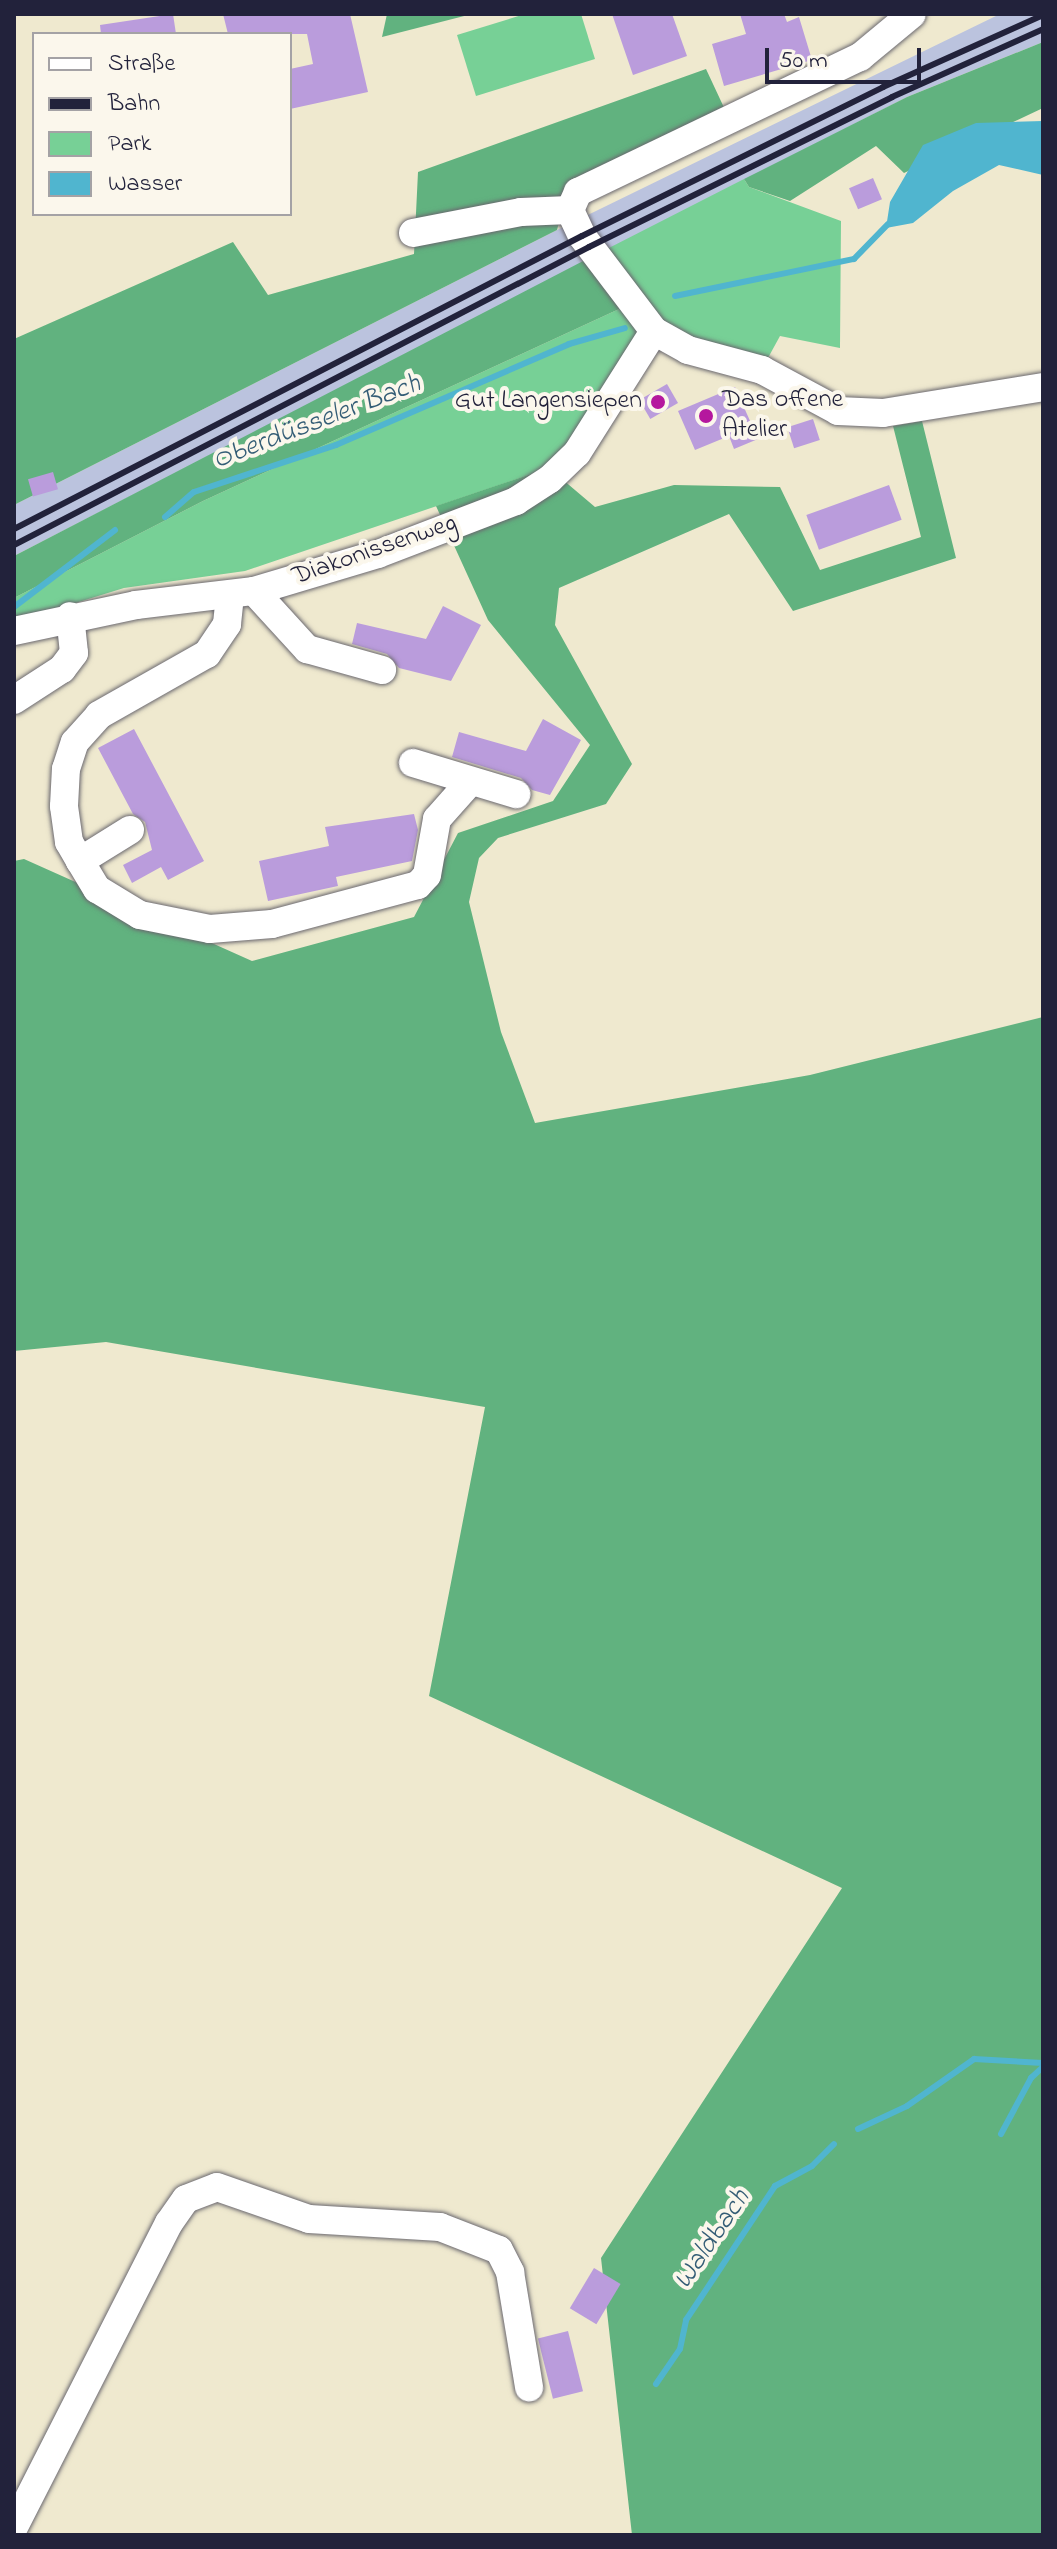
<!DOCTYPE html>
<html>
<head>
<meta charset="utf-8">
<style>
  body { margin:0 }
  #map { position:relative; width:1057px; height:2549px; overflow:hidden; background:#efe9cf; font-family:"Indie Flower",sans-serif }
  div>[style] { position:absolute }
  .industrial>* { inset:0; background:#bbc3de }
  .green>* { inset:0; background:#77d096 }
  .forest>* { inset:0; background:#61b27f }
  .water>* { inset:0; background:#50b5cf }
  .stream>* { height:6px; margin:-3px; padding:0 3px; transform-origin:3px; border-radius:3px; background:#50b5cf }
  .building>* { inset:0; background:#ba9cdc; transform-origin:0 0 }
  .roads { filter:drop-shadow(0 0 2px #6a686f) drop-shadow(0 0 2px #6a686f) }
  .minor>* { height:28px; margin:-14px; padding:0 14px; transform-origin:14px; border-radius:14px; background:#fff }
  .rail>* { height:6px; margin:-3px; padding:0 3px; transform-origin:3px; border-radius:3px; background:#22223b }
  .dots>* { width:22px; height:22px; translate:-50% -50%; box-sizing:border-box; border:4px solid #fbf7ec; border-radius:50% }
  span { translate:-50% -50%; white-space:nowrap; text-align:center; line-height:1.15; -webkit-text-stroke:8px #fbf7ec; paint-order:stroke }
  .poi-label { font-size:26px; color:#22223b }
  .left { translate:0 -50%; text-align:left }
  .right { translate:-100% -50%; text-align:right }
  .street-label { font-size:26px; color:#22223b }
  .water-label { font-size:28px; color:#345d76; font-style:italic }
  .frame { position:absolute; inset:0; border:16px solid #22223b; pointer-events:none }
  .legend { position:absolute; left:32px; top:32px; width:260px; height:184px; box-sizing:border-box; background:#fbf7ec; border:2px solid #a4a2a5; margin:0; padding:10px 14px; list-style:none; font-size:24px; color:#22223b }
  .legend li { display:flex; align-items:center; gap:16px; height:40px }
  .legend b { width:40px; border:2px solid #a4a2a5 }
  .scale { position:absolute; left:765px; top:48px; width:156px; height:36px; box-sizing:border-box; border:4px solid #22223b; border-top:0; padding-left:10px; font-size:24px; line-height:28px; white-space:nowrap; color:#22223b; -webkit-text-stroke:6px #fbf7ec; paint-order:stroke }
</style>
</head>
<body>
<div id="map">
  <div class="industrial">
    <div style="clip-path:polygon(1000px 14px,1043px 14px,1043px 42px,907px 97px,14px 556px,14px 505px,557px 230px)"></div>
  </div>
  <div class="green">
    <div style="clip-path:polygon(525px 14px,581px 14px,595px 59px,476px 96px,457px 35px)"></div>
    <div style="clip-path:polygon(744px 179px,749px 187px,841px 221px,840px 348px,780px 336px,763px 367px,674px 337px,603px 251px)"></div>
    <div style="clip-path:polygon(630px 304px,646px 332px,549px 468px,245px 571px,124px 588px,14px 622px,14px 598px,203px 501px)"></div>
  </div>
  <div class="forest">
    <div style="clip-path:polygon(387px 14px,472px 14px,382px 37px)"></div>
    <div style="clip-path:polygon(1043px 42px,1043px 108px,904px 173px,876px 146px,790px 201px,749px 187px,744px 179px,907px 97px)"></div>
    <div style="clip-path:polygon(706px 69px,727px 114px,570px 181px,557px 230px,14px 505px,14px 339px,233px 242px,268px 295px,414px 254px,418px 172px)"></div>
    <div style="clip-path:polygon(587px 259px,630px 304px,203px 501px,14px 598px,14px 556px)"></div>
    <div style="clip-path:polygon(922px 421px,956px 558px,793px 611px,729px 514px,559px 588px,555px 625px,632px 764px,606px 804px,498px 838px,479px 858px,469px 902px,501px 1032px,535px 1123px,810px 1075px,1043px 1017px,1043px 2535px,632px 2535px,601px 2258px,842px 1888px,429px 1696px,485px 1407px,106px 1342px,14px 1351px,14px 861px,24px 859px,252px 961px,414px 917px,458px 833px,553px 801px,590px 745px,488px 620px,436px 506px,549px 468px,595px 507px,674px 485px,780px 487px,820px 570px,921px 537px,893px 426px)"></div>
  </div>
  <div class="water">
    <div style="clip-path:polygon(1043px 121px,1043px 175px,999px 165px,953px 191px,913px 223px,886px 228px,890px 202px,923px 145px,976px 123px)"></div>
  </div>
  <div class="stream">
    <div style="left:675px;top:296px;width:183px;rotate:-11.7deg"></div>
    <div style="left:854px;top:259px;width:49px;rotate:-45.8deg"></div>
    <div style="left:165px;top:517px;width:38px;rotate:-41deg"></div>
    <div style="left:194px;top:492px;width:150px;rotate:-18.3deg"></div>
    <div style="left:336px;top:445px;width:254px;rotate:-23.4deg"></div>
    <div style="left:569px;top:344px;width:58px;rotate:-15.9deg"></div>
    <div style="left:14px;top:607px;width:127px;rotate:-37.3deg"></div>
    <div style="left:858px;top:2129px;width:54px;rotate:-25.1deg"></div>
    <div style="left:907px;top:2106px;width:82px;rotate:-35deg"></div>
    <div style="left:974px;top:2059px;width:69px;rotate:3.3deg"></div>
    <div style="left:1001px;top:2134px;width:64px;rotate:-61.8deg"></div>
    <div style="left:1031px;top:2078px;width:16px;rotate:-43deg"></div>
    <div style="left:656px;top:2384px;width:42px;rotate:-55.6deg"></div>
    <div style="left:680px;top:2349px;width:30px;rotate:-78deg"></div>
    <div style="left:686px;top:2320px;width:161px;rotate:-56.4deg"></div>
    <div style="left:775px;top:2186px;width:42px;rotate:-28.4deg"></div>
    <div style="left:812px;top:2166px;width:31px;rotate:-45deg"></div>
  </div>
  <div class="building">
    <div style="clip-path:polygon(173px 14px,176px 34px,101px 34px,100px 25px)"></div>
    <div style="clip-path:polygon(223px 14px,350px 14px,368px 92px,290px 109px,290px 69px,313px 64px,307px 34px,228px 34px)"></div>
    <div style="clip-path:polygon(612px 14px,672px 14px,687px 56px,633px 75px)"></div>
    <div style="clip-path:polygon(740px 14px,784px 14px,787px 22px,799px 17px,812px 60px,724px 86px,712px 44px,746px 34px)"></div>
    <div style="left:873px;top:178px;width:23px;height:26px;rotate:67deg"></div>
    <div style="left:667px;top:384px;width:22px;height:32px;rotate:60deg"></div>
    <div style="clip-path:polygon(735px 387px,758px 439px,734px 449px,729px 436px,695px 450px,678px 411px)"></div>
    <div style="left:813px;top:419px;width:22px;height:27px;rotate:72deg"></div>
    <div style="left:53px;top:472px;width:18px;height:26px;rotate:74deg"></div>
    <div style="left:889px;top:485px;width:37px;height:88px;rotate:70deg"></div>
    <div style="clip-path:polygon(443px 606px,481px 625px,451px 681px,399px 668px,387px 654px,352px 644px,357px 623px,426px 639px)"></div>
    <div style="clip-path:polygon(543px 719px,581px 740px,550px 795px,532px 790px,521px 778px,452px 757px,459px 732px,526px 751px)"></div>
    <div style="clip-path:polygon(134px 729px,204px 861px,168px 880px,161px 867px,132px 883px,123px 865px,152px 850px,145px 822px,133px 814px,98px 748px)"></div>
    <div style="clip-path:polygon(414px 814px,418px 830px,412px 861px,336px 877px,338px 886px,268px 901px,259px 861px,329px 846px,325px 827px)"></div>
    <div style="left:594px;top:2268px;width:31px;height:47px;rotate:31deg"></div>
    <div style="left:568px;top:2331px;width:62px;height:31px;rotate:76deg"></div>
  </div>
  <div class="roads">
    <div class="minor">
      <div style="left:413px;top:233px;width:110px;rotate:-11deg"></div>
      <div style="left:521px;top:212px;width:49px;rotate:-2.3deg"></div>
      <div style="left:654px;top:331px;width:39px;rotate:29deg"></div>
      <div style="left:688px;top:350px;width:77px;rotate:15.1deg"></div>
      <div style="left:762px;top:370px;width:86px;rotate:28.3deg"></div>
      <div style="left:838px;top:411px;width:45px;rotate:2.5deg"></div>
      <div style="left:883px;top:413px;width:162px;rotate:-9.2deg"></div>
      <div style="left:254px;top:591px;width:79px;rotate:47.6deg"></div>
      <div style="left:307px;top:649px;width:78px;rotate:15.6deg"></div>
      <div style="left:14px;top:631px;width:125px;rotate:-12deg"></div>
      <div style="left:136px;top:605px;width:119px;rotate:-6.8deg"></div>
      <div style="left:254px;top:591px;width:129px;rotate:-16.6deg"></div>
      <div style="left:378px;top:554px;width:148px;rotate:-21deg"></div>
      <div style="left:516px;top:501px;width:40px;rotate:-32.9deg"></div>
      <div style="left:550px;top:479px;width:37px;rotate:-44deg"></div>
      <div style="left:577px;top:453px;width:144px;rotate:-57.7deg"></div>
      <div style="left:654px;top:331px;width:119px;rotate:-127.2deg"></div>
      <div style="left:582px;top:236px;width:29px;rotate:-115deg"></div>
      <div style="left:570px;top:210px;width:20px;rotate:-66deg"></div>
      <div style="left:578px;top:192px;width:313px;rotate:-25.6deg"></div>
      <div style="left:860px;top:57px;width:67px;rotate:-39.6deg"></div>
      <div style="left:14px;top:700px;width:57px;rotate:-32.9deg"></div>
      <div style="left:62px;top:669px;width:20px;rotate:-53deg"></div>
      <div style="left:74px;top:653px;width:37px;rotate:-96deg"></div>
      <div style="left:413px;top:763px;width:108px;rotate:16.8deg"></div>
      <div style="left:130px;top:830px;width:59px;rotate:148.2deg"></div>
      <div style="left:80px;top:861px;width:22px;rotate:-120deg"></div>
      <div style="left:69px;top:842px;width:36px;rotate:-98deg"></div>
      <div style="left:64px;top:806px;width:37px;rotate:-87deg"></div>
      <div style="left:66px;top:769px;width:28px;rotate:-72deg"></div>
      <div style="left:75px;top:742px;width:36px;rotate:-48deg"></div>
      <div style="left:99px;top:715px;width:124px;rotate:-29.5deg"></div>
      <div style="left:207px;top:654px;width:36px;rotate:-56deg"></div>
      <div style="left:227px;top:624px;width:28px;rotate:-84deg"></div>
      <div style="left:80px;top:861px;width:33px;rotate:59deg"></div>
      <div style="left:97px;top:889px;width:50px;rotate:31.2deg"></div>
      <div style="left:140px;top:915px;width:71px;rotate:11.3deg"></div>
      <div style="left:210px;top:929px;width:62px;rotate:-4.6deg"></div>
      <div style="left:272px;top:924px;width:151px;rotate:-15deg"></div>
      <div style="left:418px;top:885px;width:13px;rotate:-48deg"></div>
      <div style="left:427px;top:875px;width:57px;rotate:-79.9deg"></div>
      <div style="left:437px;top:819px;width:48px;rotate:-48.4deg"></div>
      <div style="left:14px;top:2527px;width:341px;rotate:-63deg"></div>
      <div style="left:169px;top:2223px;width:29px;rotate:-55deg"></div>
      <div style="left:186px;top:2199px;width:33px;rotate:-21deg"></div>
      <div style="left:217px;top:2187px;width:97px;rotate:19.2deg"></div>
      <div style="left:309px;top:2219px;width:131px;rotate:3.5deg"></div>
      <div style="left:440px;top:2227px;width:63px;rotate:21.3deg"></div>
      <div style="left:499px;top:2250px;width:25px;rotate:63deg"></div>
      <div style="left:510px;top:2272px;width:117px;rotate:80.6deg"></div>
    </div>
  </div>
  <div class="rail">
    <div style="left:14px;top:529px;width:639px;rotate:-27.29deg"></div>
    <div style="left:582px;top:236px;width:336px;rotate:-26.3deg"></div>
    <div style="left:883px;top:87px;width:175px;rotate:-24.2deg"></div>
    <div style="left:14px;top:545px;width:648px;rotate:-27.4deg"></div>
    <div style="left:589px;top:247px;width:338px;rotate:-26.3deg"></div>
    <div style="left:892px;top:97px;width:166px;rotate:-24.2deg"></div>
  </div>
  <div class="dots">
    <div style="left:658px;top:402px;background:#b5179e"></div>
    <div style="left:706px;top:416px;background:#b5179e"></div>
  </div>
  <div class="poi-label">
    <span class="left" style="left:722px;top:416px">Das offene<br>Atelier</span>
    <span class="right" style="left:642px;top:402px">Gut Langensiepen</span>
  </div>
  <div class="street-label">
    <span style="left:375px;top:551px;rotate:-19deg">Diakonissenweg</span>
  </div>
  <div class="water-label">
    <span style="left:317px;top:423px;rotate:-21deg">Oberdüsseler Bach</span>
    <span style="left:713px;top:2240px;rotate:-56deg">Waldbach</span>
  </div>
  <div class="frame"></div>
  <ul class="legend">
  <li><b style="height:10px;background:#fff"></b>Straße</li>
  <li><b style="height:10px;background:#22223b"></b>Bahn</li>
  <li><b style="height:22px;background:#77d096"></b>Park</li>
  <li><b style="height:22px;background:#50b5cf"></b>Wasser</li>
  </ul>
  <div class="scale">50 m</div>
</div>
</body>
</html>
